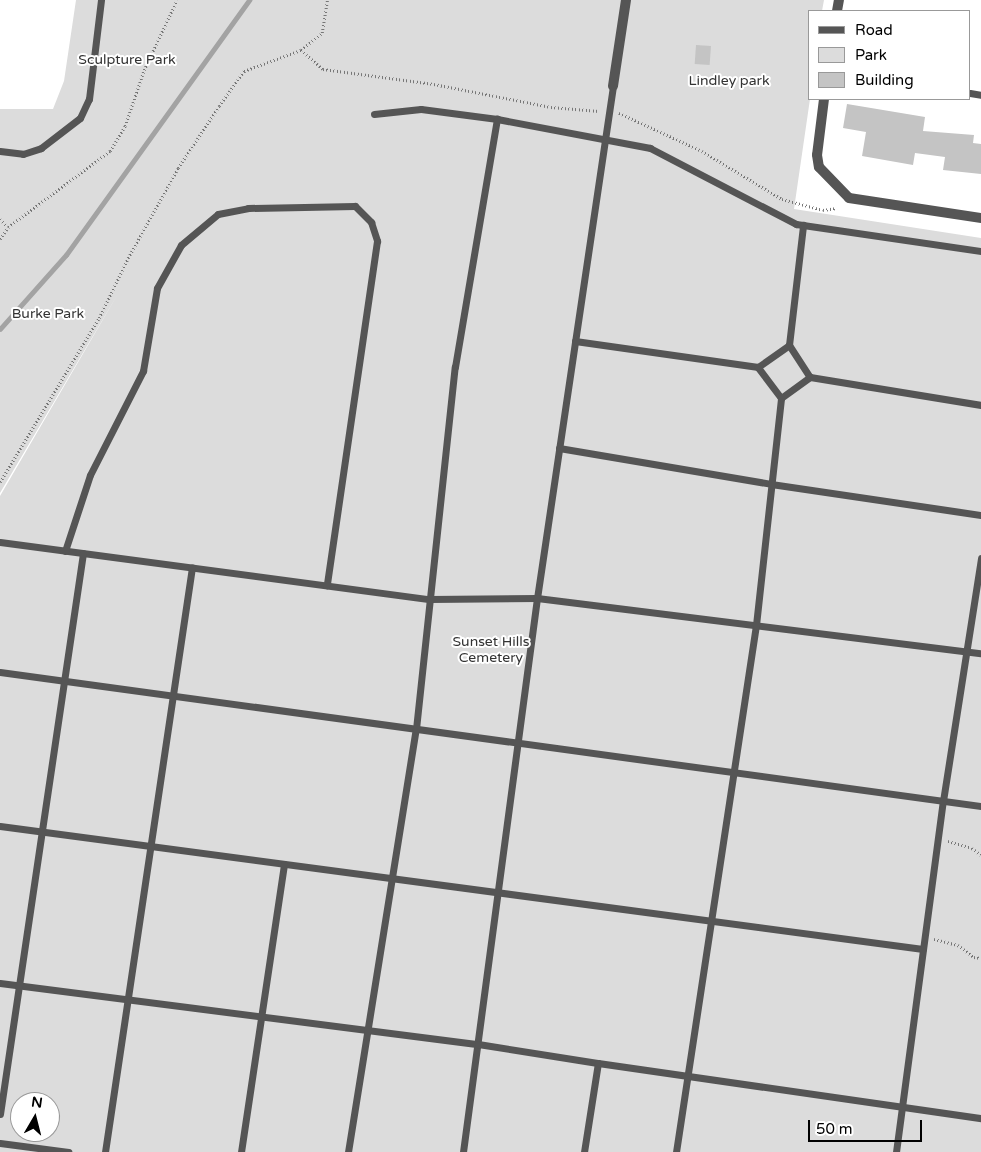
<!DOCTYPE html>
<html>
<head>
<meta charset="utf-8">
<style>
  body { margin:0 }
  #map { position:relative; width:981px; height:1152px; overflow:hidden; background:#fff; font-family:"Varela Round",sans-serif }
  div>[style] { position:absolute }
  .green>* { inset:0; background:#dcdcdc }
  .stream>* { height:4.5px; margin:-2.25px; padding:0 2.25px; transform-origin:2.25px; border-radius:2.25px; background:#a3a3a3 }
  .building>* { inset:0; background:#c4c4c4; transform-origin:0 0 }
  .path>* { height:2.5px; margin-top:-1.25px; transform-origin:0; background:repeating-linear-gradient(90deg,#777 0 1px,transparent 0 3.5px) }
  .lane>* { height:7px; margin:-3.5px; padding:0 3.5px; transform-origin:3.5px; border-radius:3.5px; background:#555 }
  .street>* { height:10px; margin:-5px; padding:0 5px; transform-origin:5px; border-radius:5px; background:#555 }
  span { translate:-50% -50%; white-space:nowrap; text-align:center; line-height:1.15; -webkit-text-stroke:4px #fff; paint-order:stroke }
  .park-label { font-size:14px; color:#333 }
  .legend { position:absolute; left:808px; top:10px; width:162px; height:90px; box-sizing:border-box; background:#fff; border:1px solid #999; margin:0; padding:6px 9px; list-style:none; font-size:15px; color:#000 }
  .legend li { display:flex; align-items:center; gap:10px; height:25px }
  .legend b { width:25px; border:1px solid #999 }
  .north { position:absolute; left:10px; top:1092px; width:50px; height:50px; box-sizing:border-box; background:#fff; border:1px solid #999; border-radius:50%; rotate:8deg; font-size:14px; font-weight:700; line-height:20px; text-align:center; color:#000 }
  .north::after { content:''; display:block; margin:auto; width:18px; height:22px; background:#000; clip-path:polygon(50% 0,100% 100%,50% 72%,0 100%) }
  .scale { position:absolute; left:808px; top:1120px; width:114px; height:22px; box-sizing:border-box; border:2px solid #000; border-top:0; padding-left:6px; font-size:15px; line-height:18px; white-space:nowrap; color:#000; -webkit-text-stroke:4px #fff; paint-order:stroke }
</style>
</head>
<body>
<div id="map">
  <div class="green">
    <div style="clip-path:polygon(evenodd,76px 0,824px 0,822px 11px,810px 11px,810px 99px,794px 209px,981px 238px,981px 1152px,0 1152px,0 496px,119px 292px,0 493px,0 109px,53px 109px,64px 81px,76px 0,20px 1102px,50px 1102px,50px 1132px,20px 1132px,20px 1102px)"></div>
  </div>
  <div class="stream">
    <div style="left:0;top:329px;width:99px;rotate:-48.3deg"></div>
    <div style="left:66px;top:255px;width:314px;rotate:-54.3deg"></div>
  </div>
  <div class="building">
    <div style="left:696px;top:45px;width:15px;height:19px;rotate:4deg"></div>
    <div style="clip-path:polygon(847px 104px,925px 117px,923px 131px,974px 135px,973px 143px,981px 144px,981px 174px,943px 170px,945px 157px,915px 153px,913px 165px,862px 156px,866px 132px,843px 128px)"></div>
  </div>
  <div class="path">
    <div style="left:301px;top:50px;width:29px;rotate:41deg"></div>
    <div style="left:323px;top:69px;width:112px;rotate:7.7deg"></div>
    <div style="left:434px;top:84px;width:119px;rotate:11.1deg"></div>
    <div style="left:551px;top:107px;width:48px;rotate:4.8deg"></div>
    <div style="left:619px;top:113px;width:91px;rotate:24.6deg"></div>
    <div style="left:702px;top:151px;width:93px;rotate:31deg"></div>
    <div style="left:782px;top:199px;width:42px;rotate:15deg"></div>
    <div style="left:823px;top:210px;width:14px;rotate:-8deg"></div>
    <div style="left:0;top:219px;width:11px;rotate:45deg"></div>
    <div style="left:0;top:239px;width:14px;rotate:-56deg"></div>
    <div style="left:8px;top:227px;width:127px;rotate:-36.7deg"></div>
    <div style="left:110px;top:151px;width:29px;rotate:-59deg"></div>
    <div style="left:125px;top:126px;width:59px;rotate:-71.3deg"></div>
    <div style="left:144px;top:70px;width:77px;rotate:-64.8deg"></div>
    <div style="left:0;top:482px;width:192px;rotate:-58.9deg"></div>
    <div style="left:99px;top:318px;width:67px;rotate:-64.2deg"></div>
    <div style="left:128px;top:258px;width:103px;rotate:-60.9deg"></div>
    <div style="left:178px;top:168px;width:74px;rotate:-56.5deg"></div>
    <div style="left:219px;top:106px;width:43px;rotate:-54.5deg"></div>
    <div style="left:244px;top:71px;width:61px;rotate:-20.2deg"></div>
    <div style="left:301px;top:50px;width:27px;rotate:-39deg"></div>
    <div style="left:322px;top:33px;width:33px;rotate:-81deg"></div>
    <div style="left:948px;top:841px;width:25px;rotate:16deg"></div>
    <div style="left:972px;top:848px;width:11px;rotate:38deg"></div>
    <div style="left:934px;top:939px;width:25px;rotate:14deg"></div>
    <div style="left:958px;top:945px;width:20px;rotate:37deg"></div>
    <div style="left:974px;top:957px;width:7px;rotate:8deg"></div>
  </div>
  <div class="lane">
    <div style="left:613px;top:86px;width:518px;rotate:98.44deg"></div>
    <div style="left:537px;top:598px;width:447px;rotate:7.1deg"></div>
    <div style="left:970px;top:93px;width:11px;rotate:10deg"></div>
    <div style="left:374px;top:114px;width:47px;rotate:-6.1deg"></div>
    <div style="left:421px;top:109px;width:77px;rotate:7.5deg"></div>
    <div style="left:497px;top:119px;width:156px;rotate:10.7deg"></div>
    <div style="left:650px;top:148px;width:165px;rotate:27.5deg"></div>
    <div style="left:796px;top:224px;width:187px;rotate:8.3deg"></div>
    <div style="left:0;top:151px;width:23px;rotate:7deg"></div>
    <div style="left:23px;top:154px;width:19px;rotate:-18deg"></div>
    <div style="left:41px;top:148px;width:49px;rotate:-37.6deg"></div>
    <div style="left:80px;top:118px;width:21px;rotate:-65deg"></div>
    <div style="left:89px;top:99px;width:100px;rotate:-83.1deg"></div>
    <div style="left:575px;top:341px;width:185px;rotate:8.1deg"></div>
    <div style="left:789px;top:345px;width:121px;rotate:-83.3deg"></div>
    <div style="left:781px;top:398px;width:39px;rotate:-127deg"></div>
    <div style="left:758px;top:367px;width:38px;rotate:-35deg"></div>
    <div style="left:789px;top:345px;width:38px;rotate:57deg"></div>
    <div style="left:559px;top:448px;width:215px;rotate:9.6deg"></div>
    <div style="left:771px;top:484px;width:212px;rotate:8.4deg"></div>
    <div style="left:0;top:542px;width:434px;rotate:7.6deg"></div>
    <div style="left:430px;top:599px;width:107px;rotate:-0.5deg"></div>
    <div style="left:537px;top:598px;width:559px;rotate:97.61deg"></div>
    <div style="left:65px;top:551px;width:80px;rotate:-71.8deg"></div>
    <div style="left:90px;top:475px;width:117px;rotate:-63deg"></div>
    <div style="left:143px;top:371px;width:84px;rotate:-80.4deg"></div>
    <div style="left:157px;top:288px;width:49px;rotate:-60.8deg"></div>
    <div style="left:181px;top:245px;width:48px;rotate:-40deg"></div>
    <div style="left:218px;top:214px;width:31px;rotate:-11deg"></div>
    <div style="left:248px;top:208px;width:107px;rotate:-1.1deg"></div>
    <div style="left:355px;top:206px;width:23px;rotate:45deg"></div>
    <div style="left:371px;top:222px;width:20px;rotate:72deg"></div>
    <div style="left:377px;top:241px;width:348px;rotate:98.3deg"></div>
    <div style="left:0;top:672px;width:990px;rotate:7.78deg"></div>
    <div style="left:0;top:826px;width:931px;rotate:7.59deg"></div>
    <div style="left:0;top:983px;width:482px;rotate:7.3deg"></div>
    <div style="left:478px;top:1044px;width:121px;rotate:9deg"></div>
    <div style="left:0;top:1114px;width:567px;rotate:-81.58deg"></div>
    <div style="left:0;top:1143px;width:69px;rotate:7.5deg"></div>
    <div style="left:105px;top:1152px;width:591px;rotate:-81.54deg"></div>
    <div style="left:241px;top:1152px;width:291px;rotate:-81.5deg"></div>
    <div style="left:348px;top:1152px;width:428px;rotate:-80.9deg"></div>
    <div style="left:416px;top:729px;width:364px;rotate:-83.9deg"></div>
    <div style="left:455px;top:367px;width:252px;rotate:-80.4deg"></div>
    <div style="left:584px;top:1152px;width:90px;rotate:-81.1deg"></div>
    <div style="left:598px;top:1063px;width:387px;rotate:8.2deg"></div>
    <div style="left:676px;top:1152px;width:533px;rotate:-81.37deg"></div>
    <div style="left:756px;top:625px;width:228px;rotate:-83.7deg"></div>
    <div style="left:781px;top:398px;width:36px;rotate:-36deg"></div>
    <div style="left:810px;top:377px;width:173px;rotate:9.3deg"></div>
    <div style="left:896px;top:1152px;width:354px;rotate:-82.4deg"></div>
    <div style="left:943px;top:801px;width:246px;rotate:-81.1deg"></div>
  </div>
  <div class="street">
    <div style="left:837px;top:11px;width:11px;rotate:-80deg"></div>
    <div style="left:613px;top:86px;width:87px;rotate:-81.4deg"></div>
    <div style="left:824px;top:99px;width:56px;rotate:97.1deg"></div>
    <div style="left:817px;top:155px;width:12px;rotate:81deg"></div>
    <div style="left:819px;top:167px;width:43px;rotate:45.9deg"></div>
    <div style="left:849px;top:198px;width:134px;rotate:8.6deg"></div>
  </div>
  <div class="park-label">
    <span style="left:127px;top:60px">Sculpture Park</span>
    <span style="left:729px;top:81px">Lindley park</span>
    <span style="left:48px;top:314px">Burke Park</span>
    <span style="left:491px;top:650px">Sunset Hills<br>Cemetery</span>
  </div>
  <ul class="legend">
  <li><b style="height:6px;background:#555"></b>Road</li>
  <li><b style="height:14px;background:#dcdcdc"></b>Park</li>
  <li><b style="height:14px;background:#c4c4c4"></b>Building</li>
  </ul>
  <div class="north">N</div>
  <div class="scale">50 m</div>
</div>
</body>
</html>
